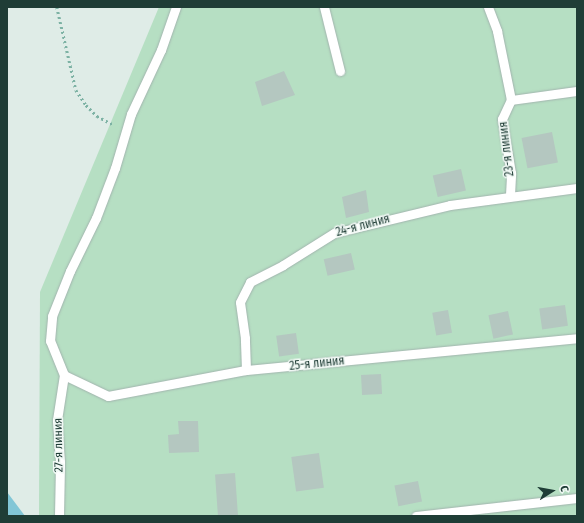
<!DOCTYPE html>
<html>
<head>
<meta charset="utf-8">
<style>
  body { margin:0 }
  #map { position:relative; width:584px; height:523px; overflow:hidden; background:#dfece7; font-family:"Fira Sans Condensed",sans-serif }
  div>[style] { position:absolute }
  .green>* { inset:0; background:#b6dfc3 }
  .water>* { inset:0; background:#82c6d6 }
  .building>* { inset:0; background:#b4c7c0; transform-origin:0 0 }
  .path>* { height:2.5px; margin-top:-1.25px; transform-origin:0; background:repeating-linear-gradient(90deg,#7db2a4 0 2px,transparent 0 5px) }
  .roads { filter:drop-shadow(0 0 1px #a2b4ae) drop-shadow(0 0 1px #a2b4ae) }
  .service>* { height:9px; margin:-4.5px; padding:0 4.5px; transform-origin:4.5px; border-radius:4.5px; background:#fff }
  span { translate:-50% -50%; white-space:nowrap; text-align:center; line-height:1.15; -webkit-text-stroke:3px #f0f8f4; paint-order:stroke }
  .street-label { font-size:12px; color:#1f3d36 }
  .frame { position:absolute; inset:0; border:8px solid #1f3d36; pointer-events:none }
  .north { position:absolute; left:532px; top:471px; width:40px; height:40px; -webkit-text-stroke:3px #f0f8f4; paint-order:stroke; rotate:79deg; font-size:11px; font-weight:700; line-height:16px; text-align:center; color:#1f3d36 }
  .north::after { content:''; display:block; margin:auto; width:14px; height:18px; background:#1f3d36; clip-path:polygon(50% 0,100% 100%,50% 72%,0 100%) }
</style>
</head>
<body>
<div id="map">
  <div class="green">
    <div style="clip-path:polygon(159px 7px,577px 7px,577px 516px,39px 516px,40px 292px)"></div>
  </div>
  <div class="water">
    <div style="clip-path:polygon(7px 492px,25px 516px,7px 516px)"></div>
  </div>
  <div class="building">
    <div style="clip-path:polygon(284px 71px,295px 95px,262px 106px,255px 82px)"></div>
    <div style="left:552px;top:132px;width:31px;height:31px;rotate:79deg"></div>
    <div style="left:461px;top:169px;width:22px;height:29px;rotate:77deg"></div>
    <div style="clip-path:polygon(366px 190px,369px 212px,346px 218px,342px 197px)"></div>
    <div style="left:351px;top:253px;width:17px;height:28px;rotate:77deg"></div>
    <div style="left:565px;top:305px;width:21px;height:26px;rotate:82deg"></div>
    <div style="left:448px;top:310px;width:23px;height:16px;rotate:80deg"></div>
    <div style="left:508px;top:311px;width:24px;height:20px;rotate:78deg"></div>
    <div style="left:296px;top:333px;width:21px;height:20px;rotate:82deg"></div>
    <div style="left:381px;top:374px;width:20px;height:20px;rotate:87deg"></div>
    <div style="clip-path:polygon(178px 421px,198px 421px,199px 452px,169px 453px,168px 435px,179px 434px)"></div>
    <div style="left:319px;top:453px;width:35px;height:28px;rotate:82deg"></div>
    <div style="left:235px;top:473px;width:43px;height:20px;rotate:86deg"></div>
    <div style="left:418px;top:481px;width:21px;height:24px;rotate:79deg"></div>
  </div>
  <div class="path">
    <div style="left:57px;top:7px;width:85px;rotate:77.1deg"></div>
    <div style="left:76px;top:90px;width:18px;rotate:56deg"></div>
    <div style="left:86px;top:105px;width:16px;rotate:45deg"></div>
    <div style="left:97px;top:116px;width:19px;rotate:28deg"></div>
  </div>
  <div class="roads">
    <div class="service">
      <div style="left:324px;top:7px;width:66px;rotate:76deg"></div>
      <div style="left:488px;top:7px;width:26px;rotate:69deg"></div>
      <div style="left:497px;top:31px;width:70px;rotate:78.5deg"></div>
      <div style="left:510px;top:195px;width:22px;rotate:-87deg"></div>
      <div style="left:511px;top:173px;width:55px;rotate:-99.5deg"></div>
      <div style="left:502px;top:119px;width:21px;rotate:-65deg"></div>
      <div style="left:511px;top:100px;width:67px;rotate:-7.8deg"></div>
      <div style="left:246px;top:370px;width:32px;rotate:-92deg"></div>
      <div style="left:245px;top:338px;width:36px;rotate:-98deg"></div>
      <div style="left:240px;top:302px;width:22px;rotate:-63deg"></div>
      <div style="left:250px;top:282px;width:37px;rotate:-27deg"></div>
      <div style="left:283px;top:265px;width:60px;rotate:-32.1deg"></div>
      <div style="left:334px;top:233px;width:119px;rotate:-13.6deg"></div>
      <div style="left:450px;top:205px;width:128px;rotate:-7.6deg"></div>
      <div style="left:64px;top:375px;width:49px;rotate:25.5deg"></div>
      <div style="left:108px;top:396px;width:140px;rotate:-10.7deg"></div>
      <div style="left:246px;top:370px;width:333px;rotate:-5.5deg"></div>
      <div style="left:64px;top:375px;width:37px;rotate:-112deg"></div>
      <div style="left:50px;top:341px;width:25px;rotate:-85deg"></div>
      <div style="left:52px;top:316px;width:48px;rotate:-68.2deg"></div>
      <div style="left:70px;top:271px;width:59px;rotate:-63.9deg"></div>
      <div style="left:96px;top:218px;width:53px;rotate:-69.2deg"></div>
      <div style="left:115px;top:168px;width:56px;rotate:-73.5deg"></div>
      <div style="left:131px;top:114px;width:71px;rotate:-64.9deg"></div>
      <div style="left:161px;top:50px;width:46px;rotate:-70.8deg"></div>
      <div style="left:59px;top:516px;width:54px;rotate:-88.9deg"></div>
      <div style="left:60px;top:462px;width:42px;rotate:-94.1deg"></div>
      <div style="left:57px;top:420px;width:46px;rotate:-81.2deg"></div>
      <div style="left:416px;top:516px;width:162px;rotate:-6.4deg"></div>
    </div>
  </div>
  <div class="street-label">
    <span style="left:507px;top:149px;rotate:-97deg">23-я линия</span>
    <span style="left:363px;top:226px;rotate:-15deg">24-я линия</span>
    <span style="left:317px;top:364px;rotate:-6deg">25-я линия</span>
    <span style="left:59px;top:445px;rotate:-91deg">27-я линия</span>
  </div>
  <div class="frame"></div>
  <div class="north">С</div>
</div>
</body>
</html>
